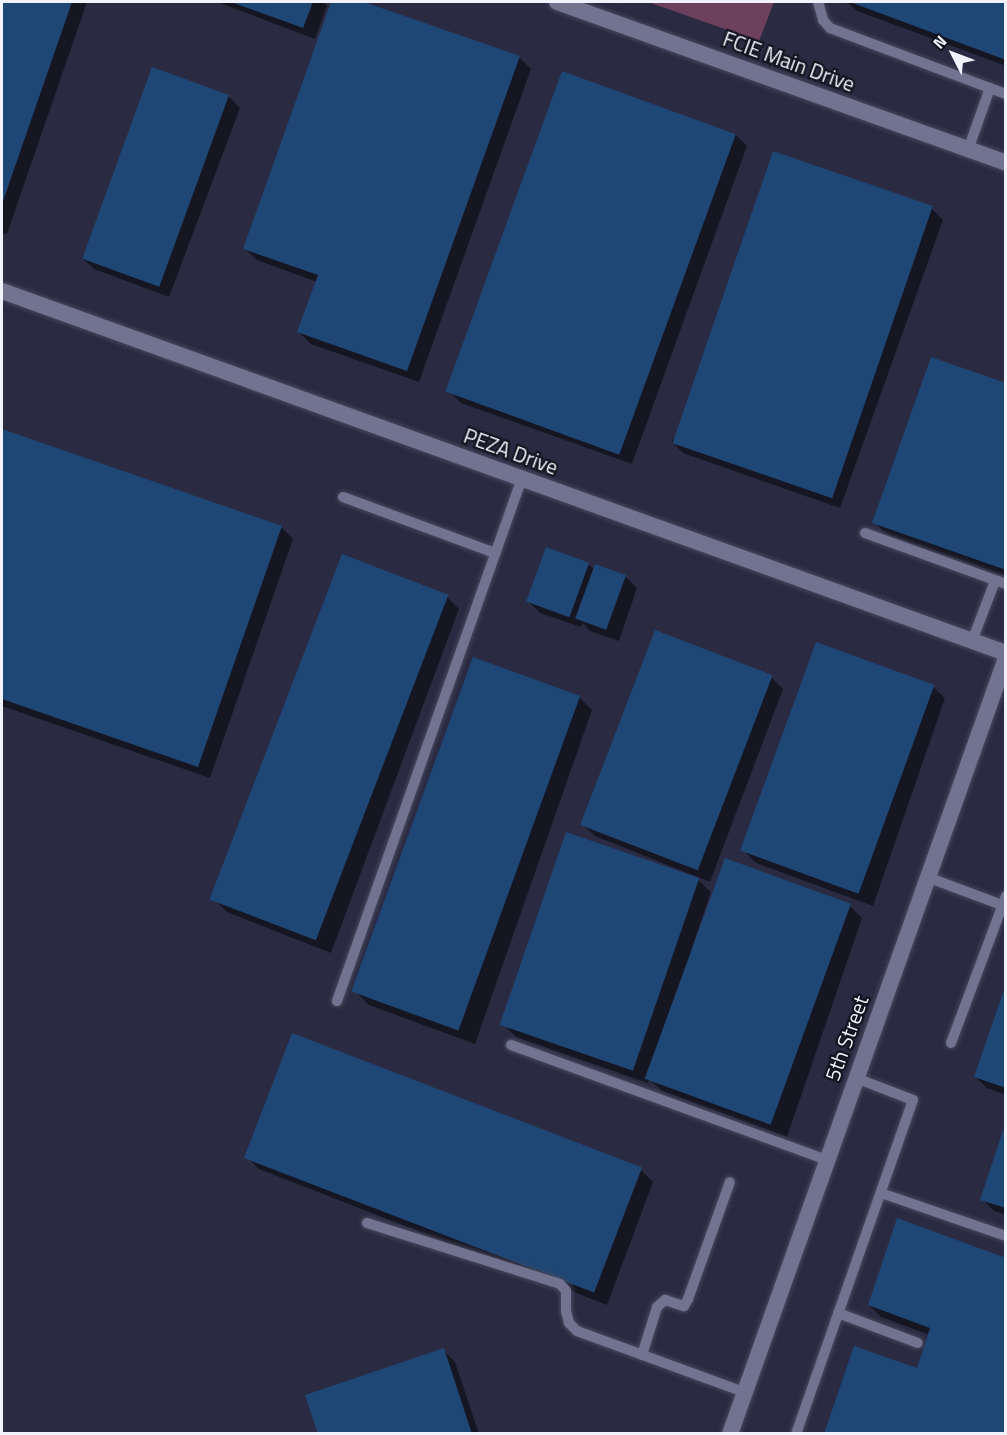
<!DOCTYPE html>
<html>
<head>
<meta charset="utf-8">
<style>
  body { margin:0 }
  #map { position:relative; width:1007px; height:1435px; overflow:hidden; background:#2a2a43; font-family:"Titillium Web",sans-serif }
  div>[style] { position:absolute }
  .green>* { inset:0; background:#6d415e }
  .shadow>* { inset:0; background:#0007 }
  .building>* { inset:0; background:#1e4775; transform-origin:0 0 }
  .roads { filter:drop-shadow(0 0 2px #48485c) drop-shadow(0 0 2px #48485c) }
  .service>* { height:10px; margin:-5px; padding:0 5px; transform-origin:5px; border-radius:5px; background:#727391 }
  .minor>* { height:16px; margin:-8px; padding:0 8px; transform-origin:8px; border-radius:8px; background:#727391 }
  span { translate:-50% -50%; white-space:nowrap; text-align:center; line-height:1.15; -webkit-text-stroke:4.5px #141420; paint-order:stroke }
  .street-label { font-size:21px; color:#f1f2fc }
  .frame { position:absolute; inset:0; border:3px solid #f1f2fc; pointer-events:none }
  .north { position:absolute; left:923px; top:24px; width:60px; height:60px; -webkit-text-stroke:4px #141420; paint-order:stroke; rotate:312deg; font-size:16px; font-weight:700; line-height:24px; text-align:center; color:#f1f2fc }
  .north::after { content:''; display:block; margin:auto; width:21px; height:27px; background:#f1f2fc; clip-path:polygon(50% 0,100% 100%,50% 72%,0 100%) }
</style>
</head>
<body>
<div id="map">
  <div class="green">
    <div style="clip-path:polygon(648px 2px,774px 2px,759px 41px)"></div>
  </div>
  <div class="shadow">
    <div style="clip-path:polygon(2px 2px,87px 2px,7px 234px,2px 233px)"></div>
    <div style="clip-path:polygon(217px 2px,323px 2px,327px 6px,315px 39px)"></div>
    <div style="clip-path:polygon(333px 2px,360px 2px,519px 57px,531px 69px,419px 382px,311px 344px,299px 332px,317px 282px,257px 260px,245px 249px)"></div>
    <div style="clip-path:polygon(847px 2px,1006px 2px,1006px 66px,857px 11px)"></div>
    <div style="clip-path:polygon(228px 96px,240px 108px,169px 297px,94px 269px,82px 258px)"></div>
    <div style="clip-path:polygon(735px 134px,747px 146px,632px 464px,461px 403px,449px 391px)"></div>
    <div style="clip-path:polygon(931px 208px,943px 220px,840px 508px,683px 453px,671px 441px)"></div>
    <div style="clip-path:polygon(1006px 384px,1006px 576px,886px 534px,874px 522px)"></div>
    <div style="clip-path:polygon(2px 431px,281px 527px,293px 539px,210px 778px,2px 706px)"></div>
    <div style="clip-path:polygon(588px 564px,595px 570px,625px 576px,637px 588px,619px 641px,590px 631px,583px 623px,581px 627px,540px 613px,528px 601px)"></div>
    <div style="clip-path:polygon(447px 597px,459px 609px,331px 953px,227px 912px,215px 900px)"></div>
    <div style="clip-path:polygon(474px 659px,580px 698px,592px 710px,475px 1044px,369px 1005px,357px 993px)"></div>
    <div style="clip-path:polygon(771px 677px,783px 689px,710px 882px,595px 836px,583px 825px)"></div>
    <div style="clip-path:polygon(933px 687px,945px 698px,873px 906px,756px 863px,744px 851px)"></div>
    <div style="clip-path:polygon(725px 860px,850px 906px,862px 918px,787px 1137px,662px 1091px,649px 1079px,648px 1083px,516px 1037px,504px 1025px,696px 878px,711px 892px,692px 947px,695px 948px)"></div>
    <div style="clip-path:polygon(1006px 990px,1006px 1095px,987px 1088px,975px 1077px)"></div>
    <div style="clip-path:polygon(1006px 1128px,1006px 1215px,994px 1211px,982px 1199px)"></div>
    <div style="clip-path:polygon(247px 1157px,641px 1170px,653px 1182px,607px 1305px,259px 1169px)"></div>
    <div style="clip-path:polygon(1006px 1259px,918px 1370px,930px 1335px,881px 1317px,869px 1305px)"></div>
    <div style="clip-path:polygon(443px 1350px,455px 1362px,479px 1434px,319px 1434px)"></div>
  </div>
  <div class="building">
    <div style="clip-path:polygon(2px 2px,72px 2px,2px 204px)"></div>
    <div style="clip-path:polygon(231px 2px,313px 2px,303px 28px)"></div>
    <div style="clip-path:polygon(331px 2px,364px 2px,520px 56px,407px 371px,297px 332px,318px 275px,243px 249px)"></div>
    <div style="clip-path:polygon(850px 2px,1006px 2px,1006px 60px)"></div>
    <div style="left:152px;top:67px;width:82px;height:204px;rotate:20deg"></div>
    <div style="left:562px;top:71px;width:185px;height:341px;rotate:20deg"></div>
    <div style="left:773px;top:151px;width:169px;height:309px;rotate:19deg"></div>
    <div style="clip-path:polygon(931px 357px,1006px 383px,1006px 570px,872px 523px)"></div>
    <div style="clip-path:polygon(2px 429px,282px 526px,198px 767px,2px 699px)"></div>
    <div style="left:546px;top:547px;width:46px;height:58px;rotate:20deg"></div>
    <div style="left:342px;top:554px;width:114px;height:370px;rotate:21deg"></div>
    <div style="left:595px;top:564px;width:33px;height:58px;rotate:20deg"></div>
    <div style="left:655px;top:630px;width:126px;height:209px;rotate:21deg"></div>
    <div style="left:816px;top:642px;width:126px;height:222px;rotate:20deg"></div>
    <div style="left:473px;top:657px;width:114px;height:356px;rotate:20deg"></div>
    <div style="left:566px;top:832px;width:141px;height:204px;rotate:19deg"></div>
    <div style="left:725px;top:858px;width:134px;height:235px;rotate:20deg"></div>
    <div style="clip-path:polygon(1005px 987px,1006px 987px,1006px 1088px,974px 1077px)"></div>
    <div style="left:292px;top:1033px;width:375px;height:134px;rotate:21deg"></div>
    <div style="clip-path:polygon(1005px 1125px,1006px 1125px,1006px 1208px,980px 1200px)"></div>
    <div style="clip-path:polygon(897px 1218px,1006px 1258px,1006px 1434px,824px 1434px,854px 1346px,917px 1368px,930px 1328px,868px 1305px)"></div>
    <div style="clip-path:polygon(444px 1348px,472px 1434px,318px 1434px,305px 1395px)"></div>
  </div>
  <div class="roads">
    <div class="service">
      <div style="left:818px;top:2px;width:19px;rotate:74deg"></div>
      <div style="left:823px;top:20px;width:11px;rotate:49deg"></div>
      <div style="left:830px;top:28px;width:188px;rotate:20.6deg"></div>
      <div style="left:968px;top:150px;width:66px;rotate:-70.5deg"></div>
      <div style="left:343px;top:497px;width:162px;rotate:20.2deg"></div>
      <div style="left:865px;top:533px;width:150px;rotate:19.9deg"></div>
      <div style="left:972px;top:641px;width:64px;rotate:-69deg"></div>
      <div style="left:927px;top:877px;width:80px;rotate:20.5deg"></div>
      <div style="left:337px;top:1001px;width:555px;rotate:-70.52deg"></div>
      <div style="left:951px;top:1043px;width:157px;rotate:-69.5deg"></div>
      <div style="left:511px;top:1045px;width:336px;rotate:20deg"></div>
      <div style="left:881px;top:1193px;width:132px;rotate:19deg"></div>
      <div style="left:367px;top:1223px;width:202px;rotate:17.5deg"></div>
      <div style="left:560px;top:1284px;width:9px;rotate:49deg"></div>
      <div style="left:566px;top:1291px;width:20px;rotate:90deg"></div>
      <div style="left:566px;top:1311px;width:12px;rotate:76deg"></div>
      <div style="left:569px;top:1323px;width:11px;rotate:45deg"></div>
      <div style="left:577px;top:1331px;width:178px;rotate:20.1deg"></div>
      <div style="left:838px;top:1313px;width:85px;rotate:20.6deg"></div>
      <div style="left:642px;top:1355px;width:50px;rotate:-72.6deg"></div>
      <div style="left:657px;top:1307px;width:11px;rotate:-41deg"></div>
      <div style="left:665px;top:1300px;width:20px;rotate:18deg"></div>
      <div style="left:684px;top:1306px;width:8px;rotate:-60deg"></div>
      <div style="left:688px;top:1299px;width:124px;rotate:-70.3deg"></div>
      <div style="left:796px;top:1434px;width:354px;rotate:-70.7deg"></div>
      <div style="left:913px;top:1100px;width:61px;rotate:-158.9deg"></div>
    </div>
    <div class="minor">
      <div style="left:557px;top:2px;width:477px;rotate:19.7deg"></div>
      <div style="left:2px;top:291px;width:1067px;rotate:19.83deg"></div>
      <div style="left:730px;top:1434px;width:824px;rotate:-70.42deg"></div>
    </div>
  </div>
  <div class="street-label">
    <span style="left:789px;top:61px;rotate:20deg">FCIE Main Drive</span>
    <span style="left:511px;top:451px;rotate:20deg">PEZA Drive</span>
    <span style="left:846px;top:1038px;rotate:-70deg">5th Street</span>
  </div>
  <div class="frame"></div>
  <div class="north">N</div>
</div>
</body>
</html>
